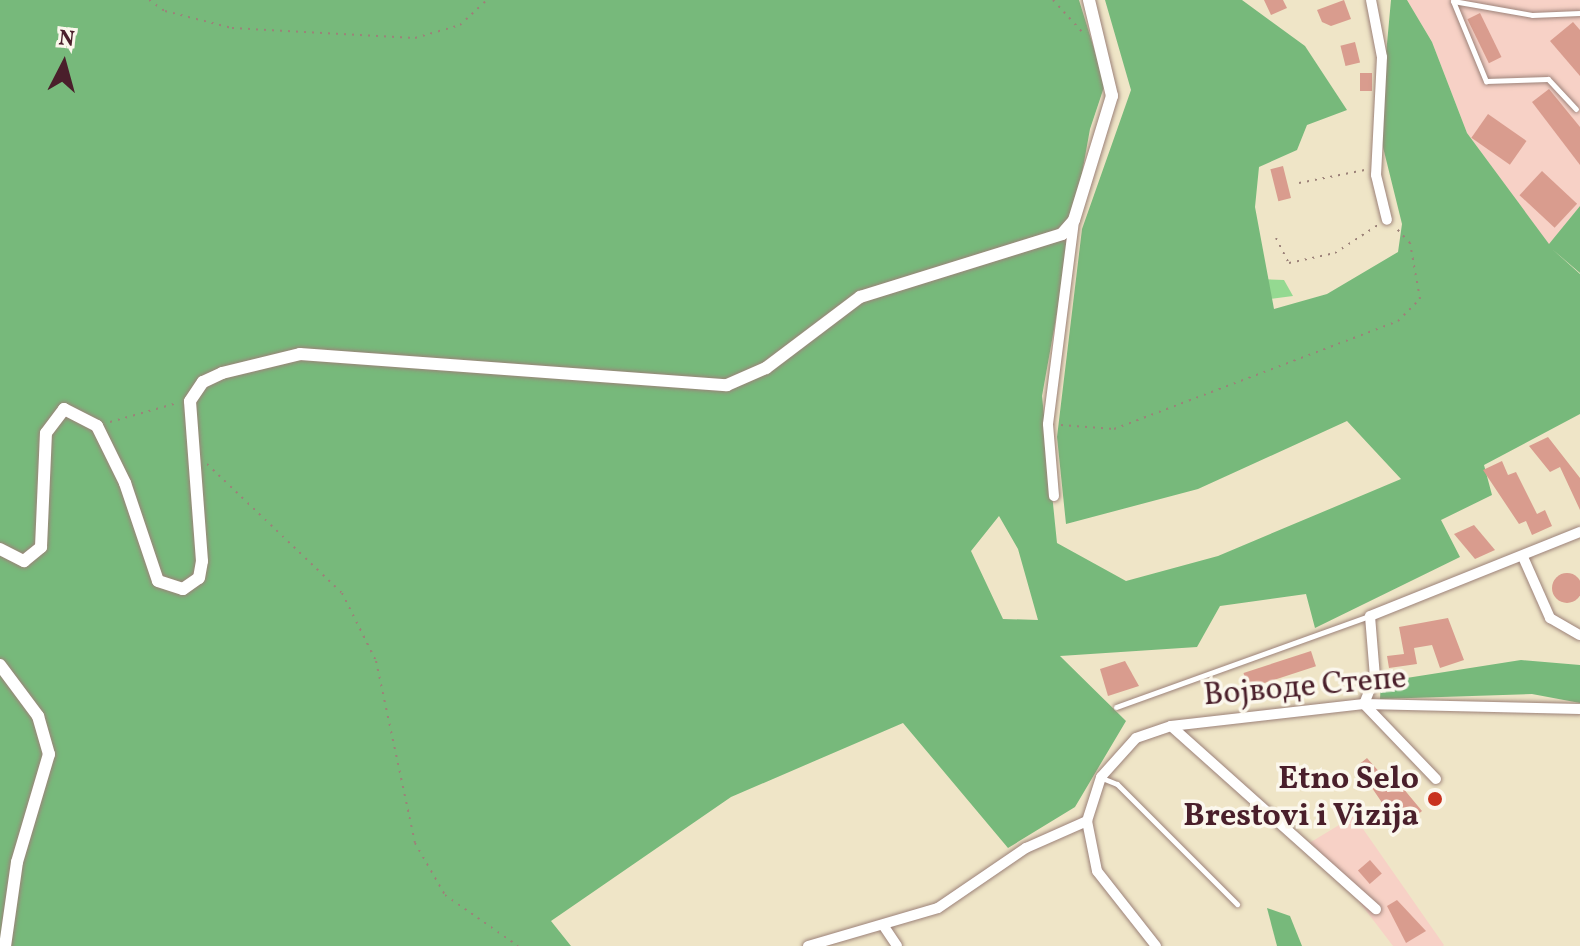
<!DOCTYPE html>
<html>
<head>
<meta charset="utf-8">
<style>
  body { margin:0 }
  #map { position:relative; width:1580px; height:946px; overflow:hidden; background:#efe5c7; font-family:Vollkorn,serif }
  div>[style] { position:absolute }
  .built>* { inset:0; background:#f7d1c6 }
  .green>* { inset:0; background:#94d991 }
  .forest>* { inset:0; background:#77b97b }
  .building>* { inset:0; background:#d99c8e; transform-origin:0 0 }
  .round { border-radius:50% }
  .path>* { height:2px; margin-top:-1px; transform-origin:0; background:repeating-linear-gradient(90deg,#9c8279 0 2px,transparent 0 8px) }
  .roads { filter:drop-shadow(0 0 2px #9c8279) drop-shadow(0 0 2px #9c8279) }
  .service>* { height:5px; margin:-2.5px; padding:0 2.5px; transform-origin:2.5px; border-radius:2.5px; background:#fff }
  .minor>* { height:10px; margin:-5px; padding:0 5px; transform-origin:5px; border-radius:5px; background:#fff }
  .tertiary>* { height:12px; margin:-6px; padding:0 6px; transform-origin:6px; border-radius:6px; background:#fff }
  .dots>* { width:22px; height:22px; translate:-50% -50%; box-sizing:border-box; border:4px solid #fbf7ec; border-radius:50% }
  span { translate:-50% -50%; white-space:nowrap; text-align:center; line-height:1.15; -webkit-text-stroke:7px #fbf7ec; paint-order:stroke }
  .street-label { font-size:32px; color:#4a1f2b }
  .poi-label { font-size:32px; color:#4a1f2b; font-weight:700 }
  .right { translate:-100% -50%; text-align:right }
  .north { position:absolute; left:24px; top:24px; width:80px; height:80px; -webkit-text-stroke:6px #fbf7ec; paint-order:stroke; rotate:6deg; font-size:22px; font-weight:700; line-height:32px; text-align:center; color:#4a1f2b }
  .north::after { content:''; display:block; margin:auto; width:28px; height:36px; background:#4a1f2b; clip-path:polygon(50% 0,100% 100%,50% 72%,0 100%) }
</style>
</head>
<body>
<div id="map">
  <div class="built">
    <div style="clip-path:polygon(1407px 0,1580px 0,1580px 206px,1549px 245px,1467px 133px,1432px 42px)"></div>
    <div style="clip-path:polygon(1354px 816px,1444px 945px,1443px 946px,1393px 946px,1351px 891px,1301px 848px)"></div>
  </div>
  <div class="green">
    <div style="clip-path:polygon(1224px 278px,1284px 280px,1293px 296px,1206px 307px)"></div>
  </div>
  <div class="forest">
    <div style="clip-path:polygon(evenodd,0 0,1079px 0,1105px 84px,1090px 129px,1042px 396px,1057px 543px,1126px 581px,1218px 556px,1401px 479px,1347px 421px,1198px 489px,1066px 524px,1057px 437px,1082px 229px,1131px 90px,1105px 0,1242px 0,1305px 46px,1347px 110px,1307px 125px,1297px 150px,1259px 167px,1255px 207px,1274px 309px,1327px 294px,1398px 252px,1402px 224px,1379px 131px,1391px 0,1407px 0,1432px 42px,1467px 133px,1549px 244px,1580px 206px,1580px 273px,1552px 249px,1580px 274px,1580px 414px,1484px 465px,1492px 495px,1441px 520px,1460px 557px,1315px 628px,1306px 594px,1220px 606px,1197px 647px,1060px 656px,1126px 721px,1075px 807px,1008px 848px,903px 723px,731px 797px,551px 921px,571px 946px,0 946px,0 0,999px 516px,1018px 549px,1038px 620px,1003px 619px,971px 551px,999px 516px)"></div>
    <div style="clip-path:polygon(1521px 660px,1580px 665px,1580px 703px,1532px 694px,1380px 699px,1381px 682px)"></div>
    <div style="clip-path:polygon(1267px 908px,1290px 916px,1302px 946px,1277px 946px)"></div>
  </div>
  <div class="building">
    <div style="clip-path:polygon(1264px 0,1283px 0,1287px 8px,1271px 15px)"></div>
    <div style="clip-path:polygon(1344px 0,1351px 19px,1331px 26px,1322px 22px,1317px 10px)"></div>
    <div style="left:1480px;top:13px;width:49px;height:14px;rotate:64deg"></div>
    <div style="clip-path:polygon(1573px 22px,1580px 30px,1580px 76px,1550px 41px)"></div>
    <div style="left:1355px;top:42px;width:21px;height:15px;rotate:76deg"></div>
    <div style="left:1360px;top:73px;width:12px;height:18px"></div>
    <div style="clip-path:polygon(1549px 89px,1580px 127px,1580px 165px,1532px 102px)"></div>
    <div style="left:1488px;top:114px;width:47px;height:29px;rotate:35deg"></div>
    <div style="left:1283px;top:166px;width:33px;height:13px;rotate:76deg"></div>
    <div style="left:1542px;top:171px;width:48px;height:33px;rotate:43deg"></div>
    <div style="clip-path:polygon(1548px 437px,1580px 478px,1580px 510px,1560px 467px,1550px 472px,1529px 446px)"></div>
    <div style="clip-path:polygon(1502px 461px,1508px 475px,1516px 472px,1537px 514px,1545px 510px,1552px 526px,1532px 535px,1526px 521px,1519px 524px,1483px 470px)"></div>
    <div style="clip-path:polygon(1474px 525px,1495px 550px,1475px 559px,1454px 534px)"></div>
    <div class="round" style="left:1552px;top:573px;width:30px;height:30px"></div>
    <div style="clip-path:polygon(1448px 618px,1464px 660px,1440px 668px,1432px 645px,1414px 648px,1417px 664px,1389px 668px,1387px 656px,1404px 654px,1399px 627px)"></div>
    <div style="left:1311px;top:651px;width:16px;height:71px;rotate:72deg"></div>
    <div style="clip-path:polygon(1125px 661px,1139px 686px,1108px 696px,1100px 669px)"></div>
    <div style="clip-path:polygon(1367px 758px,1382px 775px,1388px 770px,1422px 811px,1400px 829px,1357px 766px)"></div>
    <div style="left:1370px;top:860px;width:18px;height:16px;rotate:49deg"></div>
    <div style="clip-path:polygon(1397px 900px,1426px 931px,1406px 943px,1387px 906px)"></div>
  </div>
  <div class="path">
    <div style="left:149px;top:0;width:19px;rotate:35deg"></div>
    <div style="left:165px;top:11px;width:69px;rotate:14.2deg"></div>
    <div style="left:232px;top:28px;width:183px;rotate:3.1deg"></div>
    <div style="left:415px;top:38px;width:47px;rotate:-16.1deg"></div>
    <div style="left:460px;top:25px;width:37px;rotate:-43deg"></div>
    <div style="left:1053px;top:0;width:46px;rotate:47.6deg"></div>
    <div style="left:1299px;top:183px;width:67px;rotate:-11.1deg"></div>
    <div style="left:1276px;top:238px;width:28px;rotate:63deg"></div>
    <div style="left:1289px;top:263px;width:47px;rotate:-12.3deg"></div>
    <div style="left:1335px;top:253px;width:51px;rotate:-33.1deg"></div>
    <div style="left:110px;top:422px;width:70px;rotate:-15.8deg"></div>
    <div style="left:1061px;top:425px;width:53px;rotate:4.3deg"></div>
    <div style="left:1114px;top:429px;width:304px;rotate:-20.8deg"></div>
    <div style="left:1398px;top:321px;width:31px;rotate:-45deg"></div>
    <div style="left:1420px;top:299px;width:57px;rotate:-100.1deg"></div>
    <div style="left:1410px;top:243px;width:21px;rotate:-133deg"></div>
    <div style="left:207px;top:464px;width:187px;rotate:43.7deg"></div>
    <div style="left:342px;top:593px;width:76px;rotate:63.4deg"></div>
    <div style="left:376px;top:661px;width:186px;rotate:77.9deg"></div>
    <div style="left:415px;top:843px;width:60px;rotate:60deg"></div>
    <div style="left:445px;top:895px;width:89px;rotate:34.9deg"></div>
  </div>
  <div class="roads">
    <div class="service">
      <div style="left:1453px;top:1px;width:87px;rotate:67.6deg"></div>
      <div style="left:1486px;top:81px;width:62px;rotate:-1.8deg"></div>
      <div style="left:1548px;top:79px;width:41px;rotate:47deg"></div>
      <div style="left:1453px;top:1px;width:80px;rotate:10deg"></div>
      <div style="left:1532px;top:15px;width:48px;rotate:-2.4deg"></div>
      <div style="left:1116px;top:707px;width:269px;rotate:-19.8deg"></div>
      <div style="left:1102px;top:778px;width:16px;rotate:22deg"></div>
      <div style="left:1117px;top:784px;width:170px;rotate:45deg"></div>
    </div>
    <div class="minor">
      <div style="left:1371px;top:0;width:58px;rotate:79.1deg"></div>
      <div style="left:1382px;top:57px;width:118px;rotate:92.9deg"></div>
      <div style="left:1376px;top:175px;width:46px;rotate:76.3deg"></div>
      <div style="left:1054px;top:496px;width:72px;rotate:-94.8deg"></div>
      <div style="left:1048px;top:424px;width:206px;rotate:-82.7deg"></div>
      <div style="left:1523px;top:557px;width:67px;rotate:66.1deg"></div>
      <div style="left:1550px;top:618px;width:34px;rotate:30deg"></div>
      <div style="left:1171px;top:726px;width:275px;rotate:41.8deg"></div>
      <div style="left:1436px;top:779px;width:104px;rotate:-133.8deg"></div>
      <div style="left:1364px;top:704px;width:29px;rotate:-68deg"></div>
      <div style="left:1375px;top:677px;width:61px;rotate:-94.7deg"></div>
      <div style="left:1370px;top:616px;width:226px;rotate:-21.8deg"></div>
      <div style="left:883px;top:925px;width:25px;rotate:56deg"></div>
      <div style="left:808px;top:946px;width:135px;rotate:-16.3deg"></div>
      <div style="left:938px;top:908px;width:107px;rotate:-34.3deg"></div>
      <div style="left:1026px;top:848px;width:67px;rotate:-23.9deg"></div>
      <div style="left:1156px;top:946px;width:95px;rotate:-128.2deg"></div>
      <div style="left:1097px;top:871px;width:51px;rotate:-101.3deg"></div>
      <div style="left:1087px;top:821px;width:46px;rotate:-72.3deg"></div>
      <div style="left:1101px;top:777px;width:52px;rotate:-48.1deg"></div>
      <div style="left:1136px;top:738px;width:37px;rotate:-19deg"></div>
      <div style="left:1171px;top:726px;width:194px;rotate:-6.5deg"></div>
      <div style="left:1364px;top:704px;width:216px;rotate:1.3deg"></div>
    </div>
    <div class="tertiary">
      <div style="left:0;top:549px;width:27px;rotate:27deg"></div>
      <div style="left:24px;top:561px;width:22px;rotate:-39deg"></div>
      <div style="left:41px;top:547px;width:114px;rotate:-87.5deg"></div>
      <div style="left:46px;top:433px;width:30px;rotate:-53deg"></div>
      <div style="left:64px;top:409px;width:37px;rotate:27deg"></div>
      <div style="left:97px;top:426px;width:64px;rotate:63.8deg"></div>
      <div style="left:125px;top:483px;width:103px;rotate:71.4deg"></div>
      <div style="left:158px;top:581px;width:26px;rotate:18deg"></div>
      <div style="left:183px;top:589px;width:19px;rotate:-35deg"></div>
      <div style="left:199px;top:578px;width:17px;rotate:-80deg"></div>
      <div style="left:202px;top:561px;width:160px;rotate:-94.3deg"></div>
      <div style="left:190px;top:401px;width:23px;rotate:-56deg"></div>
      <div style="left:203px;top:382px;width:21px;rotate:-25deg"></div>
      <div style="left:222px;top:373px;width:80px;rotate:-13.7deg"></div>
      <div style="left:300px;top:354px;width:428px;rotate:4.2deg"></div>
      <div style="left:727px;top:385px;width:43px;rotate:-23.6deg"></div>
      <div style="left:766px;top:368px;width:118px;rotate:-37.1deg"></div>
      <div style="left:860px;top:297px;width:212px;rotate:-17.3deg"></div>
      <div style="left:1062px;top:234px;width:18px;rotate:-49deg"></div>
      <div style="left:1074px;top:220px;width:130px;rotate:-73deg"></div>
      <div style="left:1112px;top:96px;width:99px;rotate:-103.5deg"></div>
      <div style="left:0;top:665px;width:64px;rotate:53.3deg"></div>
      <div style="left:38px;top:716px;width:40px;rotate:74deg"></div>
      <div style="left:49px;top:754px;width:113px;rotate:106.5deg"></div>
      <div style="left:17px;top:862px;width:85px;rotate:98.1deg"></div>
    </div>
  </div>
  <div class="dots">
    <div style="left:1435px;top:799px;background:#c8321e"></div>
  </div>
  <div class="street-label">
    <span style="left:1305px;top:688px;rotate:-5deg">Војводе Степе</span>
  </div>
  <div class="poi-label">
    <span class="right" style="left:1419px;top:799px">Etno Selo<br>Brestovi i Vizija</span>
  </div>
  <div class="north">N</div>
</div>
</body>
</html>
